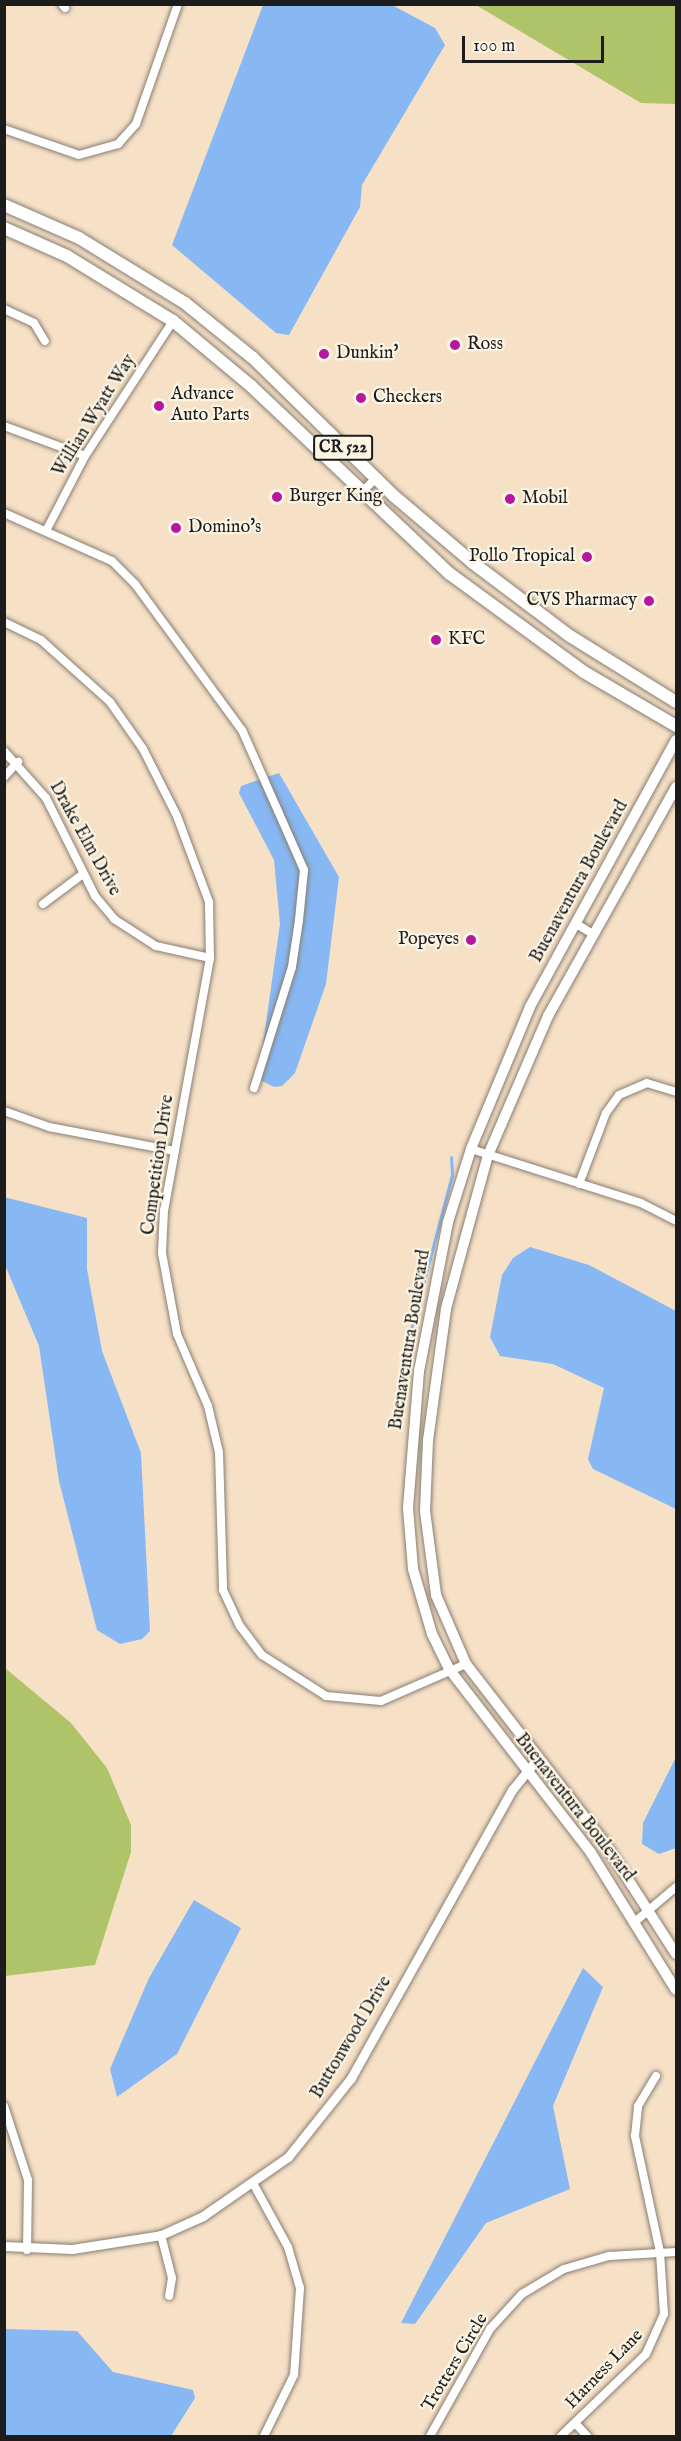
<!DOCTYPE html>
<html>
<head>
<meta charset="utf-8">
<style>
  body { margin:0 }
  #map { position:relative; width:681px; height:2441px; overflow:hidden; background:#f6e1c7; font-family:"IM FELL English",serif }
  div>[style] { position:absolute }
  .green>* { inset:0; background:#afc368 }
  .water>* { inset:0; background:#87b8f3 }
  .stream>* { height:3px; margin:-1.5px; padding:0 1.5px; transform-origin:1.5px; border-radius:1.5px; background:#87b8f3 }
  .roads { filter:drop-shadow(0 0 2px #897e72) drop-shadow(0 0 2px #897e72) }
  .minor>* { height:8px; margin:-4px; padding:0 4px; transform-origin:4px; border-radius:4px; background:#fff }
  .tertiary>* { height:9px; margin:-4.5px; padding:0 4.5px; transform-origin:4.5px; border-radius:4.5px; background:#fff }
  .secondary>* { height:10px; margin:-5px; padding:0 5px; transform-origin:5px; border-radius:5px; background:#fff }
  .primary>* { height:12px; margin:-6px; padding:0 6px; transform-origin:6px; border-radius:6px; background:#fff }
  .dots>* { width:16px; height:16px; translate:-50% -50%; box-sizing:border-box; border:3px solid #fcf5e5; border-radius:50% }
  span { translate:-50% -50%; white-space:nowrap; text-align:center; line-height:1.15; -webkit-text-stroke:4.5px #fcf5e5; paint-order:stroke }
  .shield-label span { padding:2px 4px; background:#fcf5e5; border:2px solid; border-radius:4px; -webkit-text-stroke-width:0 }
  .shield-label { font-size:16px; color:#1c1c1c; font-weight:700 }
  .poi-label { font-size:18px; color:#1c1c1c }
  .left { translate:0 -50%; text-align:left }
  .right { translate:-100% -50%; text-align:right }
  .street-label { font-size:18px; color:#1c1c1c }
  .frame { position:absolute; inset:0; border:6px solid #1c1c1c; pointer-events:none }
  .scale { position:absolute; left:462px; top:36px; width:142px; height:27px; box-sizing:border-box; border:3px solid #1c1c1c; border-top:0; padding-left:8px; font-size:18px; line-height:21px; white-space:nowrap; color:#1c1c1c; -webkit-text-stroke:4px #fcf5e5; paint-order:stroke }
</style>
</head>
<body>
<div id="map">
  <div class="green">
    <div style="clip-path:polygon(476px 5px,676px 5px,676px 104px,641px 103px)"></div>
    <div style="clip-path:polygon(5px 1668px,71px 1723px,107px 1768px,131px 1825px,131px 1852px,95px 1965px,5px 1976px)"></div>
  </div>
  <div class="water">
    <div style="clip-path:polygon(263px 5px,392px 5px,435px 28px,445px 45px,362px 185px,360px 207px,289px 335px,276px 333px,172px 245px)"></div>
    <div style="clip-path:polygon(279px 773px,339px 877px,326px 984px,295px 1073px,282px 1086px,274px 1087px,258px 1079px,280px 924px,274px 860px,239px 793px,241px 786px)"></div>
    <div style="clip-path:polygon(4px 1197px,87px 1218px,87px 1269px,102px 1351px,141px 1453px,150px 1631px,142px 1639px,120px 1644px,97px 1630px,59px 1481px,39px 1346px,5px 1265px)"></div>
    <div style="clip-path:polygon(530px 1247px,589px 1265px,676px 1311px,676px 1509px,593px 1469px,588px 1459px,604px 1388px,553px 1364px,500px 1356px,490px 1337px,502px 1275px,513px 1258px)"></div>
    <div style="clip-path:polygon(676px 1757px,676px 1848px,659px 1854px,642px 1844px,643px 1823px)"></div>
    <div style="clip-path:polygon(194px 1900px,241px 1928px,177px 2054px,117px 2097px,110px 2069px,149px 1978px)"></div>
    <div style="clip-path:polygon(583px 1968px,603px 1987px,553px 2106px,570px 2189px,486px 2223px,415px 2324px,401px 2323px)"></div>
    <div style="clip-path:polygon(5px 2329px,77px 2331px,113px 2372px,193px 2390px,195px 2398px,171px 2436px,5px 2436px)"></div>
  </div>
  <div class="stream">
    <div style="left:401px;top:1391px;width:46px;rotate:-82.6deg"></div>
    <div style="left:407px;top:1345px;width:176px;rotate:-75.2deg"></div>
    <div style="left:452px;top:1175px;width:18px;rotate:-93deg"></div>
  </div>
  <div class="roads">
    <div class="minor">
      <div style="left:62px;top:4px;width:5px;rotate:53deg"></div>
      <div style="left:4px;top:129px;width:79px;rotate:19.1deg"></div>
      <div style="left:79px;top:155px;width:41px;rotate:-15.8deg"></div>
      <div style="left:118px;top:144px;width:27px;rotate:-48deg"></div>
      <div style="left:136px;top:124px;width:127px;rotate:-70.7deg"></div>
      <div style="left:4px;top:309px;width:33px;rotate:25deg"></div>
      <div style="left:34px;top:323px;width:21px;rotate:59deg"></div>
      <div style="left:4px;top:426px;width:86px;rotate:20.3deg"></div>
      <div style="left:361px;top:493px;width:20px;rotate:-45deg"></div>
      <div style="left:4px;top:513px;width:118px;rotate:24deg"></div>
      <div style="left:112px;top:561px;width:33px;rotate:45deg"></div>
      <div style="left:135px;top:584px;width:181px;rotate:53.8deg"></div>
      <div style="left:242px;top:730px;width:89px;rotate:66deg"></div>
      <div style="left:278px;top:811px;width:64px;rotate:66.2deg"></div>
      <div style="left:304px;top:870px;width:50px;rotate:95.7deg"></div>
      <div style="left:299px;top:920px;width:48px;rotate:98.5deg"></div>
      <div style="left:292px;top:967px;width:127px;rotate:107.4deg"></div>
      <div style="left:47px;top:529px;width:82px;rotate:-62.5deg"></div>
      <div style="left:85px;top:456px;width:161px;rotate:-56.9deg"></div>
      <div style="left:4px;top:622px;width:41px;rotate:25.9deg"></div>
      <div style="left:41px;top:640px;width:93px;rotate:41.9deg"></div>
      <div style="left:110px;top:702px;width:57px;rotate:54.9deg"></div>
      <div style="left:143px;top:749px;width:75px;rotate:63.1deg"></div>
      <div style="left:177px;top:816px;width:92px;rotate:69.6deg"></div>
      <div style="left:209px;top:902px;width:56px;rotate:89deg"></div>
      <div style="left:210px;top:958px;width:256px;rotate:100.3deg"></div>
      <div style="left:164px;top:1210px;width:43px;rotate:92.7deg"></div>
      <div style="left:162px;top:1253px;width:82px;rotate:79.5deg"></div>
      <div style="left:177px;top:1334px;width:78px;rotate:66.7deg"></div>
      <div style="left:208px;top:1406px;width:47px;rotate:76.6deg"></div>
      <div style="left:219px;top:1452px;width:138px;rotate:88.3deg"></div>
      <div style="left:223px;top:1590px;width:40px;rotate:65deg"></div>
      <div style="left:240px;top:1626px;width:36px;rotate:53deg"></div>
      <div style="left:262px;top:1655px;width:76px;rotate:32.6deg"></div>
      <div style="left:326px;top:1696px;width:55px;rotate:5.2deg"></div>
      <div style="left:381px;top:1701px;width:93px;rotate:-23.5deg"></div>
      <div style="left:4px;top:751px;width:63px;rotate:48.2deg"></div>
      <div style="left:46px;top:798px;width:110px;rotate:63.4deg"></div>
      <div style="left:95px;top:896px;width:30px;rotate:50deg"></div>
      <div style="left:114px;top:919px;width:50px;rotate:32.7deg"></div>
      <div style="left:156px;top:946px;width:55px;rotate:12.5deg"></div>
      <div style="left:4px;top:777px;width:21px;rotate:-47deg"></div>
      <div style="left:43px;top:904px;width:50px;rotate:-36.9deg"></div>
      <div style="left:575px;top:923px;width:22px;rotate:32deg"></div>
      <div style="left:4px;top:1111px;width:48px;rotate:19.6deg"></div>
      <div style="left:49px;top:1127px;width:128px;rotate:10.8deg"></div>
      <div style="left:471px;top:1149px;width:178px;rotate:17.6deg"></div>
      <div style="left:641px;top:1203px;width:39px;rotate:27deg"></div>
      <div style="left:579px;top:1184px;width:76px;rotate:-69.2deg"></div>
      <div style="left:606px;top:1113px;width:22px;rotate:-54deg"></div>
      <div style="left:619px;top:1095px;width:30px;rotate:-23deg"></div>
      <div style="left:647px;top:1083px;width:30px;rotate:17deg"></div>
      <div style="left:637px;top:1920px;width:51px;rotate:-40.2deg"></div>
      <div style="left:4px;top:2106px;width:78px;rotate:72deg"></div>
      <div style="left:28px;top:2180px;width:70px;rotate:90.8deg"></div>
      <div style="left:254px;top:2185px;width:71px;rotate:61.3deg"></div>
      <div style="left:288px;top:2247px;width:43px;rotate:73.7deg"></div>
      <div style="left:300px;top:2288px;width:87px;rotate:93.9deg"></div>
      <div style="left:294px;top:2375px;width:68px;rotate:116.2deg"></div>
      <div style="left:161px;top:2235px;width:44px;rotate:75.7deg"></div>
      <div style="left:172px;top:2278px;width:18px;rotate:99deg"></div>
      <div style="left:575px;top:2423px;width:18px;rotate:47deg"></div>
      <div style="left:430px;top:2436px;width:123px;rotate:-60.7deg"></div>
      <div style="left:490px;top:2329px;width:47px;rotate:-47.6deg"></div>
      <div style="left:522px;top:2294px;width:49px;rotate:-30.8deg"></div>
      <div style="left:564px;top:2269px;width:47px;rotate:-16.1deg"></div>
      <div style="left:609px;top:2256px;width:67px;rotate:-3.4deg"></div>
      <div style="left:561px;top:2436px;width:118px;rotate:-44deg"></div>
      <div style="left:646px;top:2354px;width:44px;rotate:-65.8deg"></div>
      <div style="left:664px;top:2314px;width:62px;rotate:-93.7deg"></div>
      <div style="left:660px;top:2252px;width:119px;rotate:-102.2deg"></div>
      <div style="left:635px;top:2136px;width:30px;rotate:-84deg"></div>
      <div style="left:638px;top:2106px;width:35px;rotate:-59deg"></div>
    </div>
    <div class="tertiary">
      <div style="left:4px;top:2246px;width:68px;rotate:2.5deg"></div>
      <div style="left:72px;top:2249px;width:90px;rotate:-8.9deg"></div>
      <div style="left:161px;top:2235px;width:46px;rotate:-24.3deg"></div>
      <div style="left:203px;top:2216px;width:103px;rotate:-34.8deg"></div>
      <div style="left:288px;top:2157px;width:101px;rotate:-51.4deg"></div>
      <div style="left:351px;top:2078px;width:330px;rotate:-60.8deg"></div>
      <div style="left:512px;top:1790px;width:40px;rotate:-51deg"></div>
    </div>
    <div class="secondary">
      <div style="left:676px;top:740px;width:304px;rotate:118.7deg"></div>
      <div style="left:530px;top:1007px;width:154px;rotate:112.6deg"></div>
      <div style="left:471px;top:1149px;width:77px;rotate:107.5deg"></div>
      <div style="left:448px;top:1222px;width:152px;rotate:101deg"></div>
      <div style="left:419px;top:1371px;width:137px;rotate:94.6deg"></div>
      <div style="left:408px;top:1508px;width:61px;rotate:85.3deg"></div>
      <div style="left:413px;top:1569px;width:68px;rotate:73.7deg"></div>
      <div style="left:432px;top:1634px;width:39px;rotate:64deg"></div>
      <div style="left:449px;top:1669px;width:232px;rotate:52.3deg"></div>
      <div style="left:591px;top:1853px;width:161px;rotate:58.2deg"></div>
      <div style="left:676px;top:787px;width:262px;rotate:119.2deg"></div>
      <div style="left:548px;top:1016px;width:151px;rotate:113.3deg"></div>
      <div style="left:488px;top:1155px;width:160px;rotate:105.3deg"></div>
      <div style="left:446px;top:1309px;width:132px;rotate:97.8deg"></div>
      <div style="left:428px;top:1440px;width:71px;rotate:92.4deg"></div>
      <div style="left:425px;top:1511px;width:85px;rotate:82.5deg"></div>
      <div style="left:436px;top:1595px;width:75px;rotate:66.5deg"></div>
      <div style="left:466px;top:1664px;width:225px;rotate:52.2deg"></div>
      <div style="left:604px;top:1842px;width:133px;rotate:57.3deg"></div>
    </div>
    <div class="primary">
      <div style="left:4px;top:205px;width:82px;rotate:23.7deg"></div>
      <div style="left:79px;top:238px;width:124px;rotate:31.5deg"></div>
      <div style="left:185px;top:303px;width:87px;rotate:39deg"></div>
      <div style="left:253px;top:358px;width:197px;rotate:44.4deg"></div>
      <div style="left:394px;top:496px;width:104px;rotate:40.3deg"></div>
      <div style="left:473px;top:563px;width:121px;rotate:37deg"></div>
      <div style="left:570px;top:636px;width:125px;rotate:31.9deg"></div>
      <div style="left:4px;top:228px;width:69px;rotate:24deg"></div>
      <div style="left:67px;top:256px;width:124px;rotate:31.5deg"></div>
      <div style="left:173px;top:321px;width:102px;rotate:39.8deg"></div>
      <div style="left:251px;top:386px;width:274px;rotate:43.4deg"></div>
      <div style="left:450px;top:574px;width:166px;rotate:36.2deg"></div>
      <div style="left:584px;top:672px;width:107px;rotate:30.4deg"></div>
    </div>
  </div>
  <div class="dots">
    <div style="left:455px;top:345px;background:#b5179e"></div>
    <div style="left:324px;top:354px;background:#b5179e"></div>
    <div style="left:361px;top:398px;background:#b5179e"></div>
    <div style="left:159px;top:406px;background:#b5179e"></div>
    <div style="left:277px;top:497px;background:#b5179e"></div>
    <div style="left:510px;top:499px;background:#b5179e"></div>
    <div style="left:176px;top:528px;background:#b5179e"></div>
    <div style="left:587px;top:557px;background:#b5179e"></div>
    <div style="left:649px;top:601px;background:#b5179e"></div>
    <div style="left:436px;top:640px;background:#b5179e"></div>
    <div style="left:471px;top:940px;background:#b5179e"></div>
  </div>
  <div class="shield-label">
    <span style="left:343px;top:448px">CR 522</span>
  </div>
  <div class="poi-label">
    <span class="left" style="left:467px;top:345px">Ross</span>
    <span class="left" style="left:336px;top:354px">Dunkin'</span>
    <span class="left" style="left:171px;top:406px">Advance<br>Auto Parts</span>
    <span class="left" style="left:373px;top:398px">Checkers</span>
    <span class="left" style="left:289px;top:497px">Burger King</span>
    <span class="left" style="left:522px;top:499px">Mobil</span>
    <span class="left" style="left:188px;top:528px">Domino's</span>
    <span class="right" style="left:575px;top:557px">Pollo Tropical</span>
    <span class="right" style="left:637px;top:601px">CVS Pharmacy</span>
    <span class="left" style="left:448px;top:640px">KFC</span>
    <span class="right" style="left:459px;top:940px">Popeyes</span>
  </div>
  <div class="street-label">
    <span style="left:95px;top:416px;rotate:-58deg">Willian Wyatt Way</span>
    <span style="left:84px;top:839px;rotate:61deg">Drake Elm Drive</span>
    <span style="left:580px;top:882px;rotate:-61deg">Buenaventura Boulevard</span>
    <span style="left:159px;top:1165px;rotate:-82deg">Competition Drive</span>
    <span style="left:411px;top:1340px;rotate:-81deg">Buenaventura Boulevard</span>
    <span style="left:574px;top:1808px;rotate:52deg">Buenaventura Boulevard</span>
    <span style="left:352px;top:2038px;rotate:-59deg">Buttonwood Drive</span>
    <span style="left:456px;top:2363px;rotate:-59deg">Trotters Circle</span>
    <span style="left:605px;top:2370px;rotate:-46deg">Harness Lane</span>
  </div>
  <div class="frame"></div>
  <div class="scale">100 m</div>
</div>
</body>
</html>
